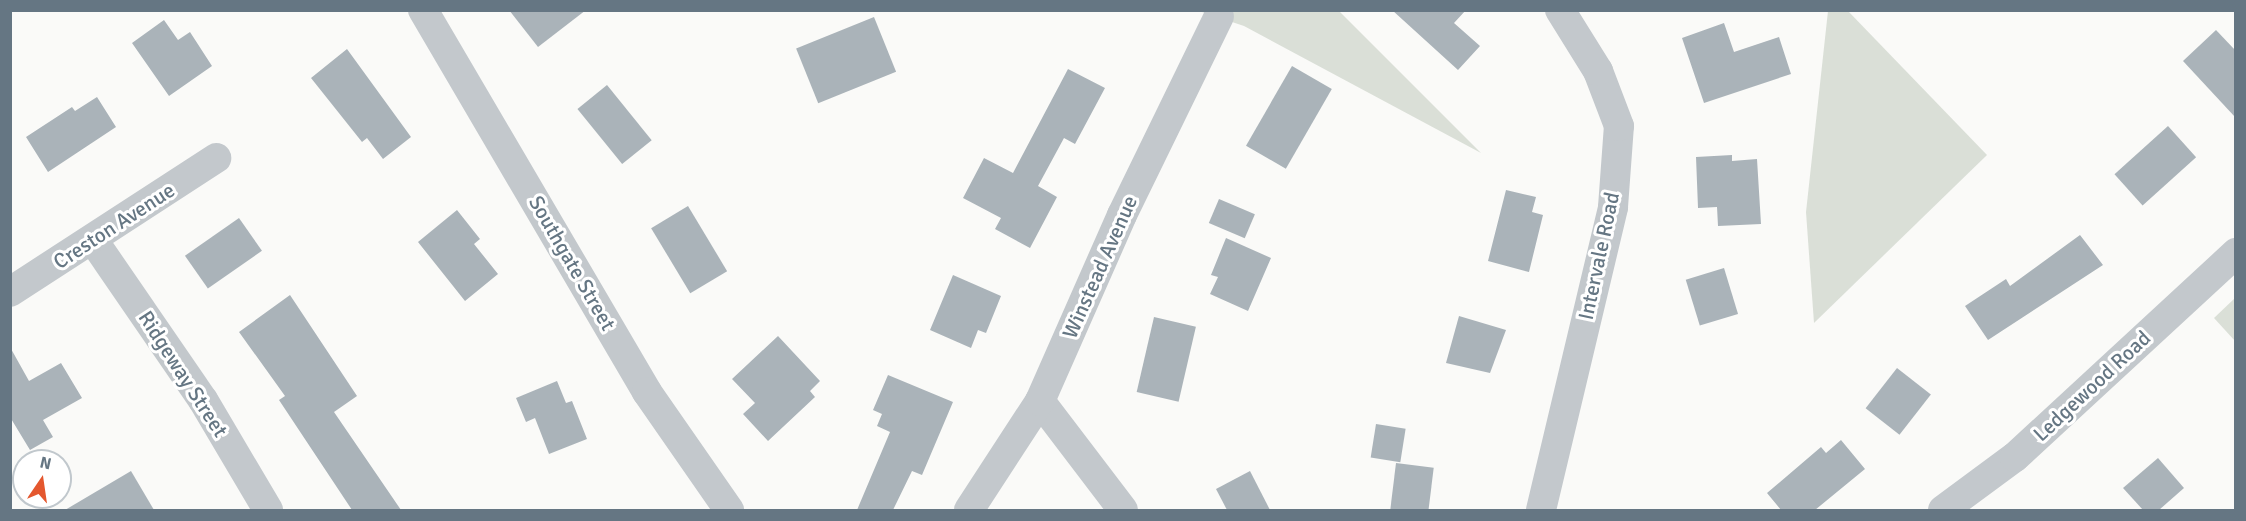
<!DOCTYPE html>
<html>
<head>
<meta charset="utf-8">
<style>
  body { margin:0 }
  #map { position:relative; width:2246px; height:521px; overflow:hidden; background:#fafaf8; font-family:Signika,sans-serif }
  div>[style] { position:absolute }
  .green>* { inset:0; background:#dadfd7 }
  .building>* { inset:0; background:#aab3b9; transform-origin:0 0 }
  .minor>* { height:30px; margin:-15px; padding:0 15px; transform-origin:15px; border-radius:15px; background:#c3c8cc }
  span { translate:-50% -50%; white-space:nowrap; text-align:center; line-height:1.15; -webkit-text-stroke:6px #fff; paint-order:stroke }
  .street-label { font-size:21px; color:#657683 }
  .frame { position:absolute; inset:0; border:12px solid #657683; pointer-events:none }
  .north { position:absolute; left:12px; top:449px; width:60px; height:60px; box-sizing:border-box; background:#fff; border:2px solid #c1c8cd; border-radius:50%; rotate:13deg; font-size:16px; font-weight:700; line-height:24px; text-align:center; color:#657683 }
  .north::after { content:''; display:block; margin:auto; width:21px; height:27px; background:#e4572e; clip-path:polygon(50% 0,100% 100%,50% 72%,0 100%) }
</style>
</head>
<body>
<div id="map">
  <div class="green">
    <div style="clip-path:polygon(1199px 11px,1339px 11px,1481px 153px,1244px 26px)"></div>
    <div style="clip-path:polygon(1828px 11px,1848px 11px,1987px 155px,1814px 323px,1806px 212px)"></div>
    <div style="clip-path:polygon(2235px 298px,2235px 341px,2214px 318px)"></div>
  </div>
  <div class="building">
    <div style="clip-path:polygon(509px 10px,586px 10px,538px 47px)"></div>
    <div style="clip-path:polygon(1392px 10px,1466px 10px,1454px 23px,1480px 46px,1458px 70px)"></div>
    <div style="left:874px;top:17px;width:59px;height:84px;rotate:68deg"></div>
    <div style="clip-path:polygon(164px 20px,178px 40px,190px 32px,212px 66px,169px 96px,132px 43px)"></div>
    <div style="clip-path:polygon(1724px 23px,1734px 52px,1779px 37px,1791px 74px,1704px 103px,1682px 38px)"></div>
    <div style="clip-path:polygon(2216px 30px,2235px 50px,2235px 117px,2183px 61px)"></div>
    <div style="clip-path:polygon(347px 49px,411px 137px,383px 159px,367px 138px,362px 142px,311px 78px)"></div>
    <div style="left:1292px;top:66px;width:46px;height:92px;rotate:30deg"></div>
    <div style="clip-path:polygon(1068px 69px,1105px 88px,1075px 144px,1064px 138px,1038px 186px,1057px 197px,1030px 248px,995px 229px,1001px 218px,963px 198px,984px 158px,1013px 173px)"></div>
    <div style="left:607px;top:85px;width:71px;height:38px;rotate:51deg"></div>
    <div style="clip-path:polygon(97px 97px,116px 127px,48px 172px,26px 137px,72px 107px,75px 111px)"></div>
    <div style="left:2168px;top:126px;width:42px;height:72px;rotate:48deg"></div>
    <div style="clip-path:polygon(1732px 155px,1732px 161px,1757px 159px,1761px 224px,1718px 226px,1717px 207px,1698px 208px,1696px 157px)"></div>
    <div style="clip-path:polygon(1506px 190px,1536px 197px,1532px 212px,1543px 215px,1529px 272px,1488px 261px)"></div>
    <div style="left:1219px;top:199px;width:39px;height:26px;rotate:23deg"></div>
    <div style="left:688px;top:206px;width:76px;height:43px;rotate:59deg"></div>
    <div style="clip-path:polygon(457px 210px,480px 239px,474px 244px,498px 274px,465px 301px,418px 242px)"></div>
    <div style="left:239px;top:218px;width:40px;height:66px;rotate:55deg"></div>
    <div style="clip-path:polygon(2080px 235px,2103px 265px,1988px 340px,1965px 306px,2006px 279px,2010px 286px)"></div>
    <div style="clip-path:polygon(1226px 238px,1271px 258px,1248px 311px,1210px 294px,1218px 277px,1211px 275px)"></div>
    <div style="left:1724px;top:268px;width:48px;height:40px;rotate:73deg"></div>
    <div style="clip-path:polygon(953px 275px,1001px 296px,986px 333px,978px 330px,971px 348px,930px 330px)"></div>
    <div style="clip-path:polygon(290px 295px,357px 396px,334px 412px,401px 510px,352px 510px,279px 400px,285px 396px,239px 332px)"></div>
    <div style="clip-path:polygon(1459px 316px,1506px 330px,1490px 373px,1446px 363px)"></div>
    <div style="left:1154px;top:317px;width:43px;height:77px;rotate:13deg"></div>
    <div style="clip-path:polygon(778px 336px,820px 381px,810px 391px,815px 397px,768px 441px,743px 414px,755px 403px,732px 379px)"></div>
    <div style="clip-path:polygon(10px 347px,29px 381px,61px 363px,82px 398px,43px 420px,53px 437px,30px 450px,10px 417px)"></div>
    <div style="left:1897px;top:368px;width:43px;height:51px;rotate:38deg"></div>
    <div style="clip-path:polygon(888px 375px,953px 402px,922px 475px,912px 471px,893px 510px,857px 510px,890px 432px,877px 426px,882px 414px,873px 410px)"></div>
    <div style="clip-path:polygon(557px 381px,566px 403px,572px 401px,587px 439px,549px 454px,535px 418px,526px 422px,516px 398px)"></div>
    <div style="left:1376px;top:424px;width:30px;height:34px;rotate:9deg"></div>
    <div style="clip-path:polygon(1841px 440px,1865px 469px,1815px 510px,1781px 510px,1767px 493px,1821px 447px,1826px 453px)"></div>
    <div style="clip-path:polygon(2158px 458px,2184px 488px,2159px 510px,2143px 510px,2123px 488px)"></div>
    <div style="left:1396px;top:463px;width:38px;height:47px;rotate:7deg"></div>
    <div style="clip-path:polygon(131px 471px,154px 510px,65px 510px)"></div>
    <div style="clip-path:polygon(1250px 471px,1270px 510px,1227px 510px,1216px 489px)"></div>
  </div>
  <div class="minor">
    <div style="left:423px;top:10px;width:443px;rotate:59.6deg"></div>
    <div style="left:647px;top:392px;width:144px;rotate:55.2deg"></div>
    <div style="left:93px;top:240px;width:194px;rotate:55.5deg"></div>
    <div style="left:203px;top:400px;width:128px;rotate:59.4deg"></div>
    <div style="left:10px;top:292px;width:246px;rotate:-33deg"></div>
    <div style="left:1040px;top:401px;width:137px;rotate:52.7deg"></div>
    <div style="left:969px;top:510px;width:130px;rotate:-56.9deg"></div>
    <div style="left:1040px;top:401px;width:203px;rotate:-66.2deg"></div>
    <div style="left:1122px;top:215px;width:221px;rotate:-64deg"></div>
    <div style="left:1541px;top:510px;width:311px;rotate:-76.6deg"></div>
    <div style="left:1613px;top:207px;width:81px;rotate:-85.8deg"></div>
    <div style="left:1619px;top:126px;width:59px;rotate:-110.9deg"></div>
    <div style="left:1598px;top:71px;width:72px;rotate:-121.9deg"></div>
    <div style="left:1943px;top:510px;width:89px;rotate:-36.4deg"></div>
    <div style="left:2015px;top:457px;width:301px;rotate:-42.7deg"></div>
  </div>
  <div class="street-label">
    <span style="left:114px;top:226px;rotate:-33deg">Creston Avenue</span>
    <span style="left:1599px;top:256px;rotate:-78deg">Intervale Road</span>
    <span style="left:572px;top:263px;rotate:60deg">Southgate Street</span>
    <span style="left:1100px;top:267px;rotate:-66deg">Winstead Avenue</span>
    <span style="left:183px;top:374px;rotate:57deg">Ridgeway Street</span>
    <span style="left:2092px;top:386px;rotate:-43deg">Ledgewood Road</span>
  </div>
  <div class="frame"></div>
  <div class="north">N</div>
</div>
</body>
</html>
